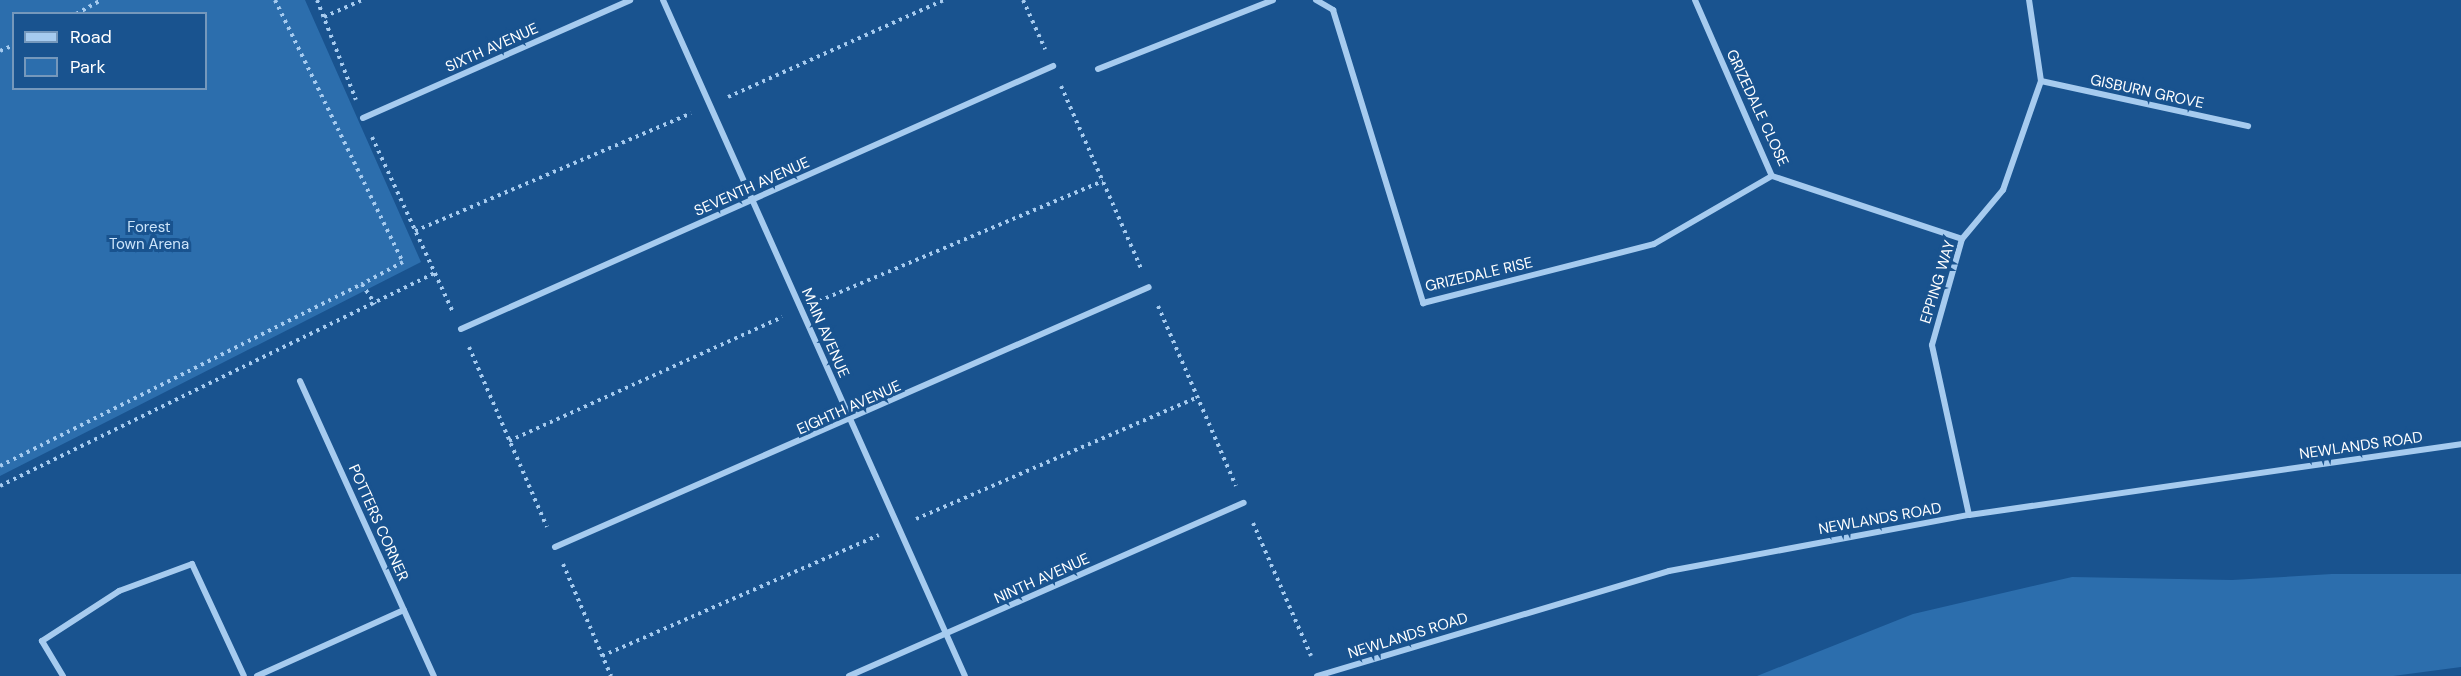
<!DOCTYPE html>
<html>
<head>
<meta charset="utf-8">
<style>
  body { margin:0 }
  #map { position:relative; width:2461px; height:676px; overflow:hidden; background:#19538f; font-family:"DM Sans",sans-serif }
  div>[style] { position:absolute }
  .green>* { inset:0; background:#2c6ead }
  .path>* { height:4px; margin-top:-2px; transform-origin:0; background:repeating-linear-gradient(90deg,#a6cbef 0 3px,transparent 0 7.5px) }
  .minor>* { height:6px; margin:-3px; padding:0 3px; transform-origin:3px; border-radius:3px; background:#a6cbef }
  span { translate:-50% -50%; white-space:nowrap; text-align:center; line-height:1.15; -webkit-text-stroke:6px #19538f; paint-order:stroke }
  .street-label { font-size:15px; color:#fff }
  .park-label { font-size:15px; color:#cce4fa }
  .legend { position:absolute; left:12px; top:12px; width:195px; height:78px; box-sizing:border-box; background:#19538f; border:2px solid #7598bc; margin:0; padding:8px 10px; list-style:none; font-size:18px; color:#fff }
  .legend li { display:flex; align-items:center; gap:12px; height:30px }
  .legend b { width:30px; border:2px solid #7598bc }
</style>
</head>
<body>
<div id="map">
  <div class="green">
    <div style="clip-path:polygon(evenodd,0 0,305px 0,421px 262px,0 476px,0 0,14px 14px,206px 14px,206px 88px,14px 88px,14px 14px)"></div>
    <div style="clip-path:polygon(2332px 574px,2461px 574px,2461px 667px,2393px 676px,1757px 676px,1913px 614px,2072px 577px,2232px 580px)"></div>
  </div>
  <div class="path">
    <div style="left:275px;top:0;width:292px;rotate:64deg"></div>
    <div style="left:403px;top:262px;width:47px;rotate:151.8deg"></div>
    <div style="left:317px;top:0;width:107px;rotate:68.7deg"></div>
    <div style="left:1023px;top:0;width:54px;rotate:65.8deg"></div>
    <div style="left:76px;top:14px;width:29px;rotate:-29deg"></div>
    <div style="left:324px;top:17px;width:42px;rotate:-24.1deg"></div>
    <div style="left:0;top:51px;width:15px;rotate:-23deg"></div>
    <div style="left:1061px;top:86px;width:199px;rotate:66.3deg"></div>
    <div style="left:728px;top:97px;width:237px;rotate:-24.2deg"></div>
    <div style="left:372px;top:137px;width:191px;rotate:65.2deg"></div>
    <div style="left:415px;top:231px;width:300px;rotate:-23.1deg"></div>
    <div style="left:819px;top:301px;width:308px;rotate:-22.9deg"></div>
    <div style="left:1158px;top:306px;width:196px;rotate:66.6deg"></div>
    <div style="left:469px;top:347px;width:196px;rotate:66.6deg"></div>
    <div style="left:509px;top:441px;width:300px;rotate:-24.4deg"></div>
    <div style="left:0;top:466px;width:405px;rotate:-26.7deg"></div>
    <div style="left:362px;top:284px;width:24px;rotate:57deg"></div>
    <div style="left:0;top:486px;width:484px;rotate:-26.1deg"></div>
    <div style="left:916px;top:519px;width:307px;rotate:-23.4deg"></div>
    <div style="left:1253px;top:523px;width:145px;rotate:66.4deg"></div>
    <div style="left:563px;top:564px;width:122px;rotate:66.8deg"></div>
    <div style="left:602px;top:656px;width:302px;rotate:-23.6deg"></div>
  </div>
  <div class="minor">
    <div style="left:663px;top:0;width:740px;rotate:65.93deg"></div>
    <div style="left:1316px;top:0;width:20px;rotate:30deg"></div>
    <div style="left:1333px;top:10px;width:307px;rotate:72.9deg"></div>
    <div style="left:1423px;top:303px;width:238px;rotate:-14.3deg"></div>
    <div style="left:1654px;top:244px;width:136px;rotate:-30deg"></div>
    <div style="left:1695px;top:0;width:192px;rotate:66.4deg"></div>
    <div style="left:1772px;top:176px;width:200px;rotate:18.3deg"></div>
    <div style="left:1098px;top:69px;width:188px;rotate:-21.5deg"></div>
    <div style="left:2041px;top:81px;width:212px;rotate:12.3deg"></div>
    <div style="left:363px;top:118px;width:292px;rotate:-23.8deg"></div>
    <div style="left:461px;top:329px;width:648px;rotate:-23.95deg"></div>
    <div style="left:300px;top:381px;width:324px;rotate:65.6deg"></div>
    <div style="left:1969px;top:515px;width:174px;rotate:-102.3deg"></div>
    <div style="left:1932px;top:345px;width:110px;rotate:-74.2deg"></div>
    <div style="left:1962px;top:239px;width:64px;rotate:-50.1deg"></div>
    <div style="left:2003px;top:190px;width:115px;rotate:-70.8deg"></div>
    <div style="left:2041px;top:81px;width:82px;rotate:-98.4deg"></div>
    <div style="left:555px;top:547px;width:648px;rotate:-23.64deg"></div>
    <div style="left:63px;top:676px;width:41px;rotate:-121deg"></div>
    <div style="left:42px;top:641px;width:92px;rotate:-33deg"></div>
    <div style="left:119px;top:591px;width:78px;rotate:-20.3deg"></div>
    <div style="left:192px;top:564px;width:123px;rotate:65.1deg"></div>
    <div style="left:257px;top:676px;width:161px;rotate:-24.2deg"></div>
    <div style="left:849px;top:676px;width:431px;rotate:-23.7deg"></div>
    <div style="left:1317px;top:676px;width:367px;rotate:-16.6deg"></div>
    <div style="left:1669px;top:571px;width:305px;rotate:-10.6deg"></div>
    <div style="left:1969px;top:515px;width:497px;rotate:-8.2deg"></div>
  </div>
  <div class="street-label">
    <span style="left:492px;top:48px;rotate:-24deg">SIXTH AVENUE</span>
    <span style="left:2147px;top:92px;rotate:12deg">GISBURN GROVE</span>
    <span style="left:1757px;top:108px;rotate:65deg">GRIZEDALE CLOSE</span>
    <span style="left:752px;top:187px;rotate:-24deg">SEVENTH AVENUE</span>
    <span style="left:1479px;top:275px;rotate:-13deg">GRIZEDALE RISE</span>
    <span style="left:1938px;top:282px;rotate:-73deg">EPPING WAY</span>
    <span style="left:825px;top:333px;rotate:66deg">MAIN AVENUE</span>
    <span style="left:849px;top:408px;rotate:-24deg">EIGHTH AVENUE</span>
    <span style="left:2361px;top:446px;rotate:-8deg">NEWLANDS ROAD</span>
    <span style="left:1880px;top:519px;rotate:-10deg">NEWLANDS ROAD</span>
    <span style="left:378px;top:523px;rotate:66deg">POTTERS CORNER</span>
    <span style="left:1042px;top:579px;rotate:-24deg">NINTH AVENUE</span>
    <span style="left:1408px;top:636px;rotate:-17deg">NEWLANDS ROAD</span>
  </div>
  <div class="park-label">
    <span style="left:149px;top:236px">Forest<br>Town Arena</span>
  </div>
  <ul class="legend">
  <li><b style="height:8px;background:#a6cbef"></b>Road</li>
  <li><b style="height:16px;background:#2c6ead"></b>Park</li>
  </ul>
</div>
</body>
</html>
